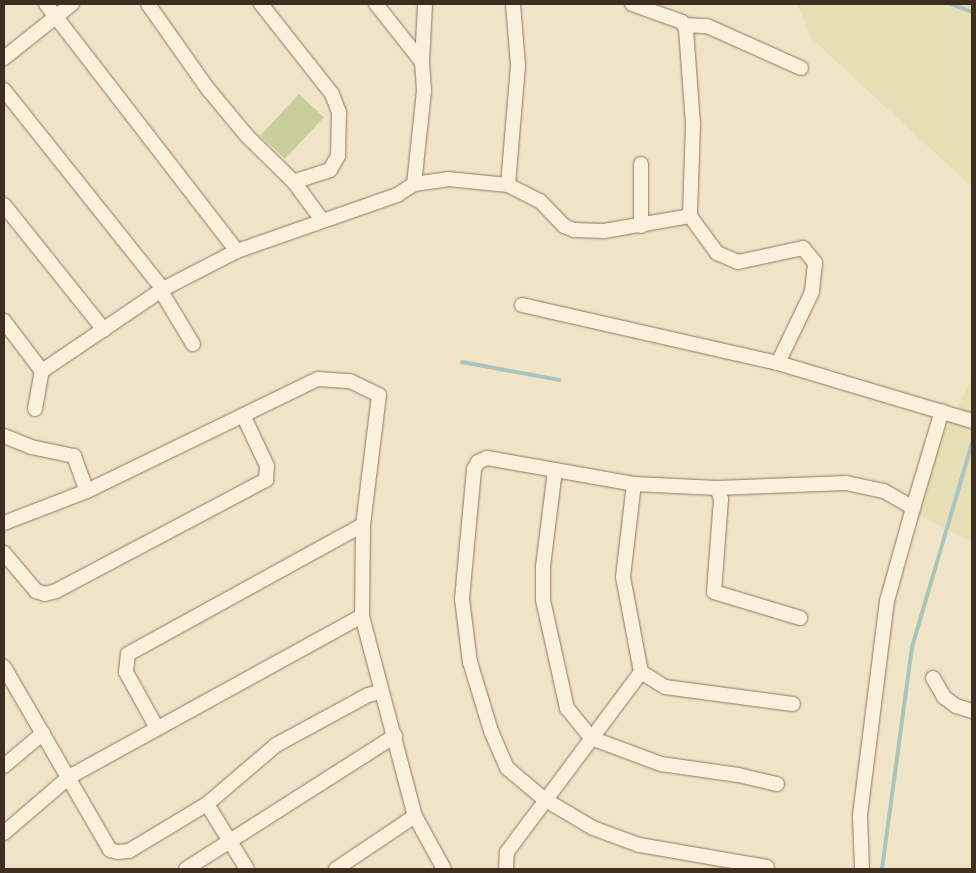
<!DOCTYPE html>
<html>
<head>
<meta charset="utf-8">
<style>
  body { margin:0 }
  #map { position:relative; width:976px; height:873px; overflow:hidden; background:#f0e4c8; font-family:"Times New Roman",serif }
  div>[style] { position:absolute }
  .farmland>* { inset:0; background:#e6deb5 }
  .green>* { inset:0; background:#c9cf9b; transform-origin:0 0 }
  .stream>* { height:4px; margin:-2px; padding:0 2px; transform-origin:2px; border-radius:2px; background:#a9c4bc }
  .roads { filter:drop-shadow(0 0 1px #8d765c) drop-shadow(0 0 1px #8d765c) }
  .street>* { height:14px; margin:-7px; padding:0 7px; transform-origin:7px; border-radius:7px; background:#faf1dc }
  span { translate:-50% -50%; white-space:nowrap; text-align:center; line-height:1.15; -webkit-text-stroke:4px #f7eed8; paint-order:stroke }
  .frame { position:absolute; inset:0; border:5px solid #3d2e20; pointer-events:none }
</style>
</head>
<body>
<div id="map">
  <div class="farmland">
    <div style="clip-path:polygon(797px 4px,972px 4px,972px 187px,811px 38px)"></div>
    <div style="clip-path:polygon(972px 379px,972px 542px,904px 507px)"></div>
  </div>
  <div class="green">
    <div style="left:299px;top:94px;width:34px;height:57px;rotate:43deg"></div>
  </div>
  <div class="stream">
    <div style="left:951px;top:4px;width:22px;rotate:21deg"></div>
    <div style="left:462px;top:362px;width:99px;rotate:10.5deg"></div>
    <div style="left:882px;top:869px;width:224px;rotate:-82.3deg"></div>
    <div style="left:912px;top:647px;width:213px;rotate:-73.6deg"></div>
  </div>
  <div class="roads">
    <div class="street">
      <div style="left:46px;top:4px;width:312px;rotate:52.3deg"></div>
      <div style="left:148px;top:4px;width:104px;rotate:54.8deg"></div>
      <div style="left:208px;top:89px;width:61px;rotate:50.3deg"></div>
      <div style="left:247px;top:136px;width:66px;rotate:44.4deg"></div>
      <div style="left:294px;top:182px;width:47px;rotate:53.6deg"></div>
      <div style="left:261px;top:4px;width:115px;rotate:51.7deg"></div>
      <div style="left:332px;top:94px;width:19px;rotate:69deg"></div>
      <div style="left:339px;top:112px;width:44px;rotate:91.3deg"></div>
      <div style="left:338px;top:156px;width:16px;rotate:120deg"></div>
      <div style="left:330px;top:170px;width:38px;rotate:162deg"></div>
      <div style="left:376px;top:4px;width:74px;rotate:51.6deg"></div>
      <div style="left:422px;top:62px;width:29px;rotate:86deg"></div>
      <div style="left:424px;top:91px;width:94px;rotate:96.1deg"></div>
      <div style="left:632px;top:4px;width:53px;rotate:19.8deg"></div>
      <div style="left:682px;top:22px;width:8px;rotate:60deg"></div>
      <div style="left:686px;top:29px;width:95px;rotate:85.8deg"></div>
      <div style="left:693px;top:124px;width:92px;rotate:91.9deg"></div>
      <div style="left:690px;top:216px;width:46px;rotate:53.9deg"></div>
      <div style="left:717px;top:253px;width:23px;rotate:23deg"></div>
      <div style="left:738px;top:262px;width:66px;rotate:-12.2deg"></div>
      <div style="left:803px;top:248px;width:19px;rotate:51deg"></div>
      <div style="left:815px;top:263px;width:29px;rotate:96deg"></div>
      <div style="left:812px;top:292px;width:79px;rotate:115.6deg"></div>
      <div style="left:685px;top:25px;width:22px;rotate:3deg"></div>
      <div style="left:707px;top:26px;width:103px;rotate:24.1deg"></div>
      <div style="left:4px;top:58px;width:87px;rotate:-38.5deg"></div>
      <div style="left:422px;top:62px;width:58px;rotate:-87deg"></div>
      <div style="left:4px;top:90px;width:255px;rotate:51.4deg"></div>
      <div style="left:508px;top:185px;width:36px;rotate:27deg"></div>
      <div style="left:540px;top:201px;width:35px;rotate:46deg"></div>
      <div style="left:564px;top:226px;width:11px;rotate:22deg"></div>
      <div style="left:574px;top:230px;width:30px;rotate:2deg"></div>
      <div style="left:604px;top:231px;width:87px;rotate:-9.9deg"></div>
      <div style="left:4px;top:205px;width:160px;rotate:51.3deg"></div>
      <div style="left:641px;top:226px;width:62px;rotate:-90deg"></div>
      <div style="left:161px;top:291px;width:62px;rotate:58.9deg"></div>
      <div style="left:522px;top:305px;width:262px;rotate:12.8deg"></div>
      <div style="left:778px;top:363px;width:202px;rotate:16.6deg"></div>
      <div style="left:4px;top:321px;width:63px;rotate:52.8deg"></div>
      <div style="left:35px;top:409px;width:39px;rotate:-80deg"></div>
      <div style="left:42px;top:371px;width:146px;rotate:-34.1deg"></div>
      <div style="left:163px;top:289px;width:83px;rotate:-27.2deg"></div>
      <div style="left:237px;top:251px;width:170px;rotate:-19.3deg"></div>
      <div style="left:397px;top:195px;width:20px;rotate:-33deg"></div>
      <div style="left:414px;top:184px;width:34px;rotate:-8deg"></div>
      <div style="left:448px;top:179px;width:60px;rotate:5.7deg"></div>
      <div style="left:508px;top:185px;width:120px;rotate:-85.2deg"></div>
      <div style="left:518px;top:65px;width:61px;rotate:-94.7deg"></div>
      <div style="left:4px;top:436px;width:29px;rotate:22deg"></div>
      <div style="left:31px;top:447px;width:44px;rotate:11.8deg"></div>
      <div style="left:74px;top:456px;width:37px;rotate:70deg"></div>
      <div style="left:555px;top:470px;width:98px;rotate:97.1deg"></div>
      <div style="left:543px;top:567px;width:33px;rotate:90deg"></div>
      <div style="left:543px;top:600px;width:111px;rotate:77.5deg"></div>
      <div style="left:567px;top:708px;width:38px;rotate:51deg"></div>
      <div style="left:591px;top:738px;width:75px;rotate:20.4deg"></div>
      <div style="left:661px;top:764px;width:78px;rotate:8.1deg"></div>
      <div style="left:738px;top:775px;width:40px;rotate:13deg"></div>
      <div style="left:717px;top:488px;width:129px;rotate:-2.2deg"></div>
      <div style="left:846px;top:483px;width:39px;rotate:12deg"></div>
      <div style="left:884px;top:491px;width:34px;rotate:30deg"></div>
      <div style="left:913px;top:508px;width:97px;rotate:105.6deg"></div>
      <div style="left:887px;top:601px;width:217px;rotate:97.2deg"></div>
      <div style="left:860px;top:816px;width:53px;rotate:87.8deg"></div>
      <div style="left:913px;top:508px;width:101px;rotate:-73.4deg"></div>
      <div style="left:4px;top:523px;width:89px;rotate:-21.1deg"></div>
      <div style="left:87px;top:491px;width:257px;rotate:-25.9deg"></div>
      <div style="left:318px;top:379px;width:32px;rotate:4deg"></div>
      <div style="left:350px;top:381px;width:32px;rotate:26deg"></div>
      <div style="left:379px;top:395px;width:131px;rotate:97deg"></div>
      <div style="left:363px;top:525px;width:91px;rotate:90.6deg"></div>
      <div style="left:362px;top:616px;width:207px;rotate:75.2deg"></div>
      <div style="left:415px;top:816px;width:60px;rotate:61.3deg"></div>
      <div style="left:4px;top:553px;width:50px;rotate:49.9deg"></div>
      <div style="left:36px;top:591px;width:9px;rotate:18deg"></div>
      <div style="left:45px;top:594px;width:11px;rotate:-15deg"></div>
      <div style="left:56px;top:591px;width:238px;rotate:-27.9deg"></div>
      <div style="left:266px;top:480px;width:14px;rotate:-86deg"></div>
      <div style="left:267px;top:466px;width:56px;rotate:-115.2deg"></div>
      <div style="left:4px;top:667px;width:211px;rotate:59.9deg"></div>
      <div style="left:110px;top:850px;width:8px;rotate:14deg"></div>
      <div style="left:118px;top:852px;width:11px;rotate:-5deg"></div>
      <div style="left:129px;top:851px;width:91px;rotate:-31.1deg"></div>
      <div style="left:207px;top:804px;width:91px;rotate:-40.5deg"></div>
      <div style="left:276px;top:745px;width:105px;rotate:-28.5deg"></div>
      <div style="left:368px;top:695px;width:12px;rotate:-14deg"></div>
      <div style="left:641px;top:672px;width:28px;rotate:32deg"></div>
      <div style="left:665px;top:687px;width:129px;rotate:7.6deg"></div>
      <div style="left:933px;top:678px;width:22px;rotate:60deg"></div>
      <div style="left:944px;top:697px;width:15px;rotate:37deg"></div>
      <div style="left:956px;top:706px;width:17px;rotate:17deg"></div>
      <div style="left:157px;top:728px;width:64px;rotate:-119deg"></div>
      <div style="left:126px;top:672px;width:18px;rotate:-84deg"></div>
      <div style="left:128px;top:654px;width:268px;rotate:-28.8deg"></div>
      <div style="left:4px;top:766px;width:51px;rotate:-40.2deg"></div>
      <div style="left:207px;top:804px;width:76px;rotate:58.4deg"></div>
      <div style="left:4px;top:833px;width:86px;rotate:-40.7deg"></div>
      <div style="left:69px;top:777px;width:334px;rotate:-28.8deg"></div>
      <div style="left:767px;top:867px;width:130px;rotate:-170.2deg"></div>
      <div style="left:639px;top:845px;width:49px;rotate:-159.7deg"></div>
      <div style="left:593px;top:828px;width:57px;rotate:-149.4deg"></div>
      <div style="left:544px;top:799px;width:48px;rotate:-140deg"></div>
      <div style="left:507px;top:768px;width:40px;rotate:-113.4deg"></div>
      <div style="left:491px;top:731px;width:72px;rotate:-106.9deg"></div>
      <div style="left:470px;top:662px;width:64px;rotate:-97.2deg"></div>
      <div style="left:462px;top:599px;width:131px;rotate:-84.7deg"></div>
      <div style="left:474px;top:469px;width:8px;rotate:-60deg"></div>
      <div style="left:478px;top:462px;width:10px;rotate:-24deg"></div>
      <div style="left:487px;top:458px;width:149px;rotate:10deg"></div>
      <div style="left:634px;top:484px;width:83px;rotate:2.8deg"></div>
      <div style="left:717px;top:488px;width:12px;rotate:70deg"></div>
      <div style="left:721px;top:499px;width:93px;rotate:94.3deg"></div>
      <div style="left:714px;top:592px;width:90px;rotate:16.8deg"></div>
      <div style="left:186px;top:869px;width:248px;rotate:-32.5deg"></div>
      <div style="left:336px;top:869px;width:95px;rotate:-33.9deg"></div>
      <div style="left:506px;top:869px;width:17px;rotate:-87deg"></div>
      <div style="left:507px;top:852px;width:224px;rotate:-53.3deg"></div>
      <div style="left:641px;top:672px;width:97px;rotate:-100.7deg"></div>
      <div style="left:623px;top:577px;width:94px;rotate:-83.3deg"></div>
    </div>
  </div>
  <div class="frame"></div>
</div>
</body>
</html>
